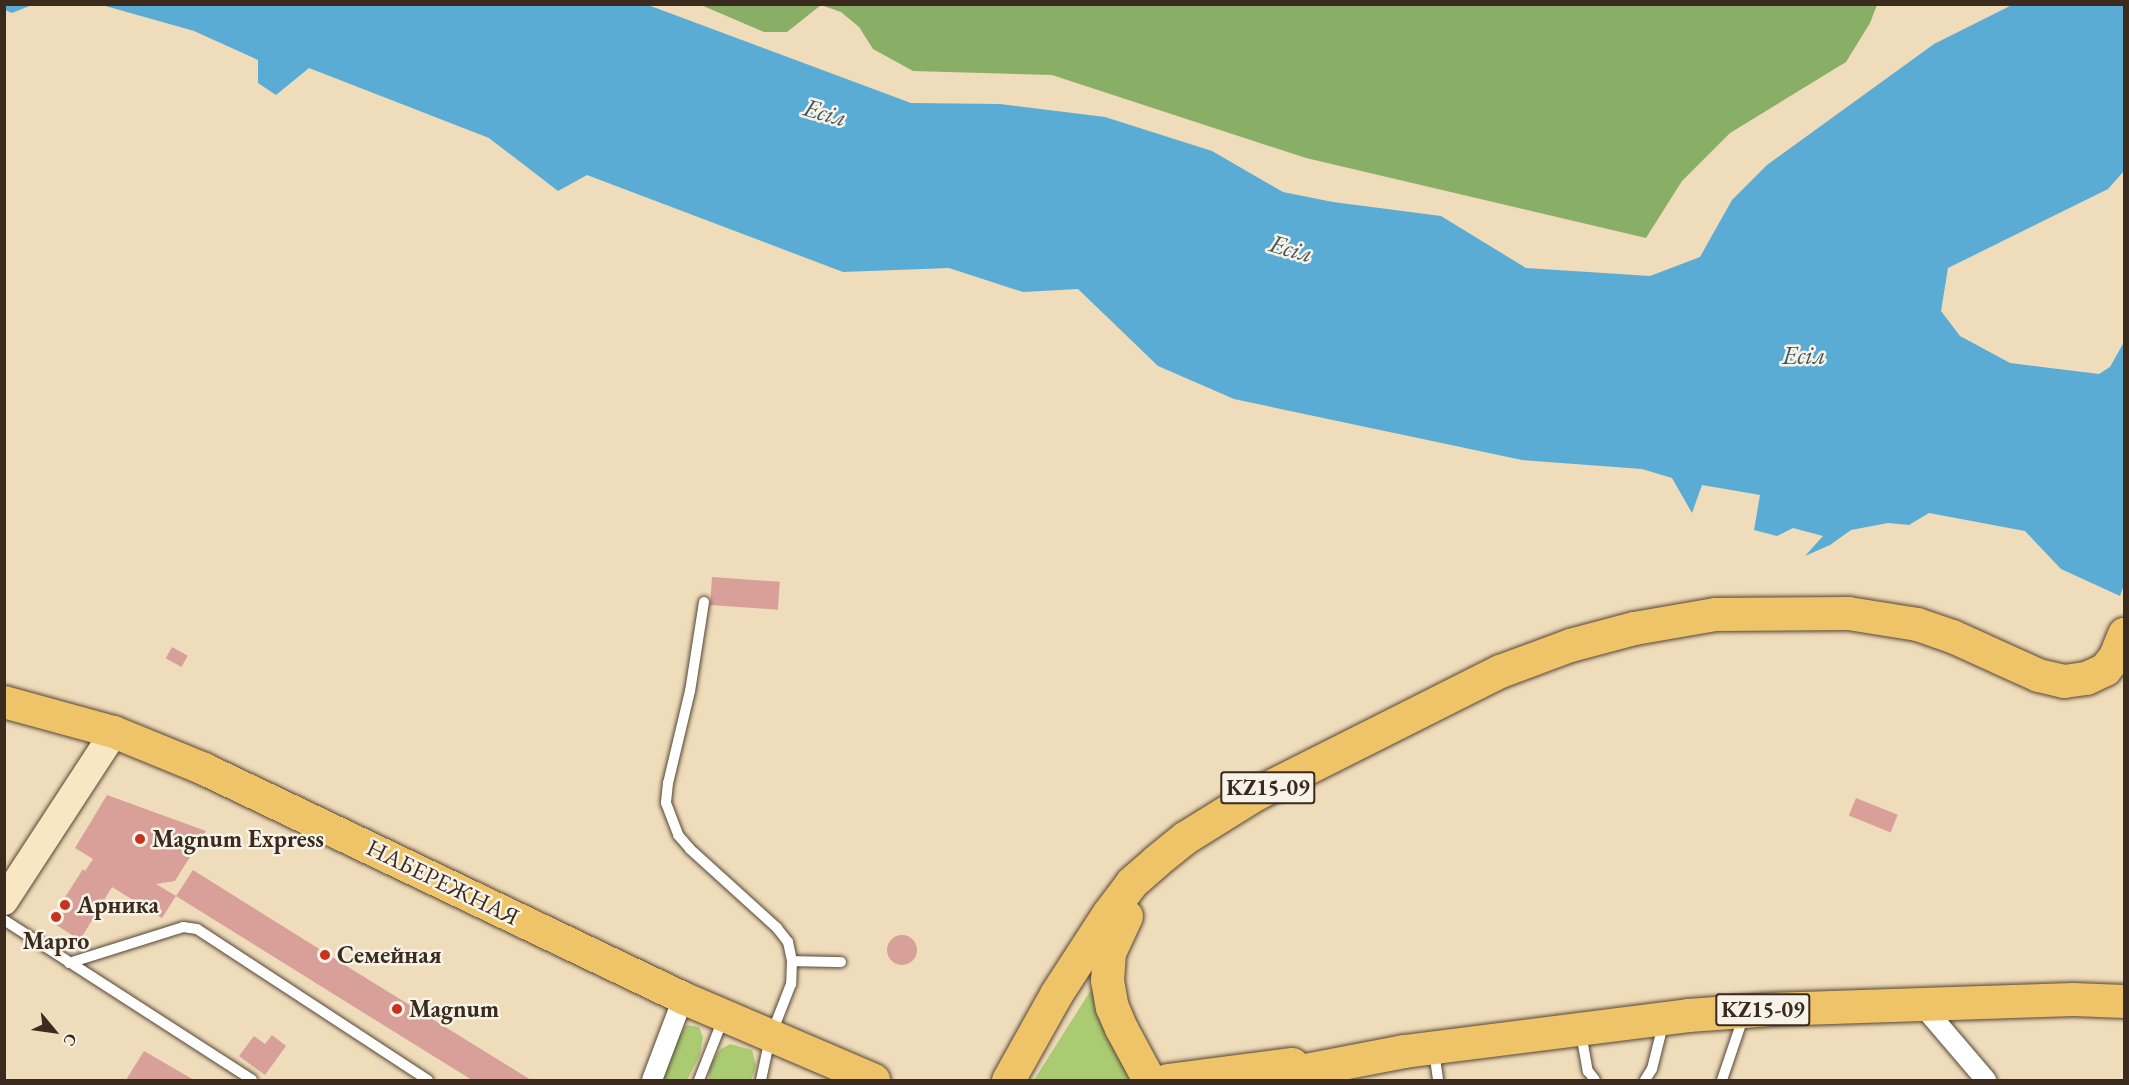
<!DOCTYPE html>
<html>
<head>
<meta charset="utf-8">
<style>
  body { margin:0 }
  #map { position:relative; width:2129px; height:1085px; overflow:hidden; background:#efdcba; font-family:"EB Garamond",serif }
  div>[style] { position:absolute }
  .green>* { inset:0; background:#abcb73 }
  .forest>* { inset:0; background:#88af65 }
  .water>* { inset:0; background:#5aacd5 }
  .building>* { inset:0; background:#d8a098; transform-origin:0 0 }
  .round { border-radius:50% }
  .roads { filter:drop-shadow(0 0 2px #564535) drop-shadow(0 0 2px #564535) }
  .service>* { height:10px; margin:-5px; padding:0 5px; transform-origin:5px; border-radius:5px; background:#fff }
  .minor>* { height:20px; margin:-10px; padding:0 10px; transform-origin:10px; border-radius:10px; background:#fff }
  .secondary>* { height:28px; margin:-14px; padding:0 14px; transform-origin:14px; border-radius:14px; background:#f9e7c3 }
  .primary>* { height:32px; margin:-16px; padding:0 16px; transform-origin:16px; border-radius:16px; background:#efc469 }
  .trunk>* { height:33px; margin:-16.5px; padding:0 16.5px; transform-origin:16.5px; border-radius:16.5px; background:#efc469 }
  .dots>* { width:16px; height:16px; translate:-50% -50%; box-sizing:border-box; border:3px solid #f7f3e8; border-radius:50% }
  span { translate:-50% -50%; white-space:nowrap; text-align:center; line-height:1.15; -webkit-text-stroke:5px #f7f3e8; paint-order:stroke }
  .shield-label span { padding:2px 4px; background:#f7f3e8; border:2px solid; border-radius:4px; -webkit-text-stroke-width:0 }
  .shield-label { font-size:22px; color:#3b2a1e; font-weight:700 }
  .poi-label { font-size:24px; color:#3b2a1e; font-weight:700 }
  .left { translate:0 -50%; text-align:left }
  .street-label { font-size:24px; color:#3b2a1e }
  .water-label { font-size:26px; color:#46585e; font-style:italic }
  .frame { position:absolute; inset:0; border:6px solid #3b2a1e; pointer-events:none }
  .north { position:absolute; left:24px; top:1001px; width:60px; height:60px; -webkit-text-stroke:4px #f7f3e8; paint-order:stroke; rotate:119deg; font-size:16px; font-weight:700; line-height:24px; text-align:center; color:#3b2a1e }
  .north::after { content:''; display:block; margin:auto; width:21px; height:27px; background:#3b2a1e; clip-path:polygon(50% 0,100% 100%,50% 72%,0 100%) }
</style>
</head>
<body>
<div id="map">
  <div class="green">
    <div style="clip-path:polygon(1096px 982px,1136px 1080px,1034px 1080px)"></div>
    <div style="clip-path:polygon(687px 1025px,699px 1027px,703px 1037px,700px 1055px,687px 1080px,659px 1080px,673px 1044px)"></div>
    <div style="clip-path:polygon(730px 1044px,752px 1050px,756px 1066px,751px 1080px,709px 1080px,710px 1064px,721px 1049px)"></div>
  </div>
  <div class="forest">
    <div style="clip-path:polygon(701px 5px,821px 4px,821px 5px,787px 32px,764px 32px)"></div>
    <div style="clip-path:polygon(821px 5px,821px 4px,1877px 5px,1870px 23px,1846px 62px,1730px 133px,1682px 181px,1646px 238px,1306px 158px,1052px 75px,913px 71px,873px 49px,859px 27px,841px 12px)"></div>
  </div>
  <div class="water">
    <div style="clip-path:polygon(5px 4px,32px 4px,32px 5px,12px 13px,5px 10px)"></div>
    <div style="clip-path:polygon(102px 5px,648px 5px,911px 103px,1000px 104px,1105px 117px,1212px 151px,1283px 192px,1333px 202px,1441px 216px,1526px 268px,1650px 276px,1700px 257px,1732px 200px,1767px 165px,1934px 44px,2012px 5px,2124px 5px,2124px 171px,2108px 189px,1948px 268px,1941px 311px,1960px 336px,2010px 363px,2099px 374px,2110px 367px,2124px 342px,2124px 585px,2120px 596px,2061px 569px,2025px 531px,1929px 513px,1909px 525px,1888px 523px,1851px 530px,1830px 545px,1805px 556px,1823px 536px,1793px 528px,1777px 536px,1754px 530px,1760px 495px,1702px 485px,1692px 513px,1672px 478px,1642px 469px,1522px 460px,1234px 399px,1158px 366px,1078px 289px,1023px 292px,949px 268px,843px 272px,587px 175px,558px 191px,489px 138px,309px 68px,276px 95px,258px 83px,258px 60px,194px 31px)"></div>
  </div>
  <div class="building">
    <div style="left:712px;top:577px;width:68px;height:28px;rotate:4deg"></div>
    <div style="left:172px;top:647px;width:18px;height:13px;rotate:29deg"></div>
    <div style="clip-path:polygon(107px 795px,206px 831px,175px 881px,156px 884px,176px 896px,162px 918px,112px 887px,80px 940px,50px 921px,83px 869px,85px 871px,93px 859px,75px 848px)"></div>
    <div style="left:1856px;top:798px;width:45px;height:19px;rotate:22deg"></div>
    <div style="clip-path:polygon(193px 870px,353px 970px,531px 1080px,472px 1080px,335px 995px,176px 896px)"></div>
    <div class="round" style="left:887px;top:935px;width:30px;height:30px"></div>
    <div style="clip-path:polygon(272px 1035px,286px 1046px,265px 1075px,239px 1056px,254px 1036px,265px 1044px)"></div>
    <div style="clip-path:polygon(144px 1051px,194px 1080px,126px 1080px)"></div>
  </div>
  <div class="roads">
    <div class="service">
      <div style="left:704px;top:602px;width:90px;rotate:98.9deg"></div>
      <div style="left:690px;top:691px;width:95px;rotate:103.4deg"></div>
      <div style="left:668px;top:783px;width:20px;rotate:96deg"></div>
      <div style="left:666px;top:803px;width:34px;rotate:69deg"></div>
      <div style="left:678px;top:835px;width:18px;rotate:49deg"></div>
      <div style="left:690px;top:849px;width:118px;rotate:42.2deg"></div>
      <div style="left:777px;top:928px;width:18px;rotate:52deg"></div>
      <div style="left:788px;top:942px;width:19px;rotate:78deg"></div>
      <div style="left:792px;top:961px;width:23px;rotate:92deg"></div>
      <div style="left:791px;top:984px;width:58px;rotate:111.3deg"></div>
      <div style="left:770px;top:1038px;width:43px;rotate:102.1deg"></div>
      <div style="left:4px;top:920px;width:295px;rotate:32.8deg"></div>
      <div style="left:792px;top:961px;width:49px;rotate:1.2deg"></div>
      <div style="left:69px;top:963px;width:120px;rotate:-17.5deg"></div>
      <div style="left:183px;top:927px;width:14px;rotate:8deg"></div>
      <div style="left:197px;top:929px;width:276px;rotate:33.2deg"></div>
      <div style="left:1581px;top:1033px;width:39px;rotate:80deg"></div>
      <div style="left:1588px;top:1071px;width:11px;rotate:52deg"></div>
      <div style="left:1434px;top:1051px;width:29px;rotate:82deg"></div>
      <div style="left:699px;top:1080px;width:66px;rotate:-68.5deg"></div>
      <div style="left:1645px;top:1080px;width:13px;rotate:-58deg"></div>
      <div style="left:1652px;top:1069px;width:49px;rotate:-76deg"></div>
      <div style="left:1722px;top:1080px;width:69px;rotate:-71.3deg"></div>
    </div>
    <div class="minor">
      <div style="left:1922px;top:1005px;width:99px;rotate:49.5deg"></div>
      <div style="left:652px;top:1080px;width:88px;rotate:-69.3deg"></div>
    </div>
    <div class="secondary">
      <div style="left:4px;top:901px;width:202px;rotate:-56.9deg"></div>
    </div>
    <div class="primary">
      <div style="left:4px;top:702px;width:114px;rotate:15.3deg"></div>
      <div style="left:114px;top:732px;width:97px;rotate:22.3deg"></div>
      <div style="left:204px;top:769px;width:531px;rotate:25.55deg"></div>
      <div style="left:683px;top:998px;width:208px;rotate:23.2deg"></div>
    </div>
    <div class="trunk">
      <div style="left:1126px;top:916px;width:40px;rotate:115deg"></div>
      <div style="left:1109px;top:952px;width:28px;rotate:94deg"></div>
      <div style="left:1107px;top:980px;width:27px;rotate:80deg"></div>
      <div style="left:1112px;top:1007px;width:23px;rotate:67deg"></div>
      <div style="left:1121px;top:1028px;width:59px;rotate:61.7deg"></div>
      <div style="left:1008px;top:1080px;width:98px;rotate:-60.8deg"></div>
      <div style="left:1056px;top:994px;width:95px;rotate:-57deg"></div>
      <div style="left:1108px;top:914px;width:39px;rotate:-53deg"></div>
      <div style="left:1131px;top:883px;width:33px;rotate:-41deg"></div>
      <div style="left:1156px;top:861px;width:38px;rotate:-39deg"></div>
      <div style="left:1186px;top:837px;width:81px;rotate:-31.9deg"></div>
      <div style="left:1255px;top:794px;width:274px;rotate:-26.7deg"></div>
      <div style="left:1500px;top:671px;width:75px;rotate:-20.4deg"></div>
      <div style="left:1570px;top:645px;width:66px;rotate:-14.9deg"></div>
      <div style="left:1634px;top:628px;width:82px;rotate:-9.8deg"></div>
      <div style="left:1715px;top:614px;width:133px;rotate:-0.4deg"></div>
      <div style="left:1848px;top:613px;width:70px;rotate:9.1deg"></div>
      <div style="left:1917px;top:624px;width:37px;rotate:19deg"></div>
      <div style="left:1952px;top:636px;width:94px;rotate:24.4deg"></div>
      <div style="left:2038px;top:675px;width:27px;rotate:13deg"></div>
      <div style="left:2064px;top:681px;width:22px;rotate:-8deg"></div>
      <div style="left:2086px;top:678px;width:21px;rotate:-25deg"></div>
      <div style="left:2105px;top:669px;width:16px;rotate:-52deg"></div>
      <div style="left:2115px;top:656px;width:24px;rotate:-68deg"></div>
      <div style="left:1167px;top:1080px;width:126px;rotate:-7.3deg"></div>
      <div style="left:1267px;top:1080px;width:29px;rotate:-16deg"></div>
      <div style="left:1295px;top:1072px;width:111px;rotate:-10.9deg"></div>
      <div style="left:1404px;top:1051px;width:286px;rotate:-7.2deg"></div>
      <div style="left:1688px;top:1015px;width:83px;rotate:-4.1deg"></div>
      <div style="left:1771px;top:1009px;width:302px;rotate:-1.9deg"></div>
      <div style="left:2073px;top:999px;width:51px;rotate:2.2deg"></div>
    </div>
  </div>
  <div class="dots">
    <div style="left:140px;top:839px;background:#c8321e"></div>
    <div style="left:65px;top:905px;background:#c8321e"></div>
    <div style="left:56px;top:917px;background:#c8321e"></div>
    <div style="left:325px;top:955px;background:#c8321e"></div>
    <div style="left:397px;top:1009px;background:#c8321e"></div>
  </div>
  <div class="shield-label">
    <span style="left:1268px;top:788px">KZ15-09</span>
    <span style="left:1763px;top:1010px">KZ15-09</span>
  </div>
  <div class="poi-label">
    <span class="left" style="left:152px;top:839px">Magnum Express</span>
    <span class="left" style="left:77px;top:905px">Арника</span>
    <span style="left:56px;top:941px">Марго</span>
    <span class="left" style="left:337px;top:955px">Семейная</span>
    <span class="left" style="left:409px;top:1009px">Magnum</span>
  </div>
  <div class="street-label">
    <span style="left:443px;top:882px;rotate:26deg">НАБЕРЕЖНАЯ</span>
  </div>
  <div class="water-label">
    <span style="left:825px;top:113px;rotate:16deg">Есіл</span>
    <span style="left:1291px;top:249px;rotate:16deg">Есіл</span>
    <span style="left:1804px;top:356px">Есіл</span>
  </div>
  <div class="frame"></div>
  <div class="north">С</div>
</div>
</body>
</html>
